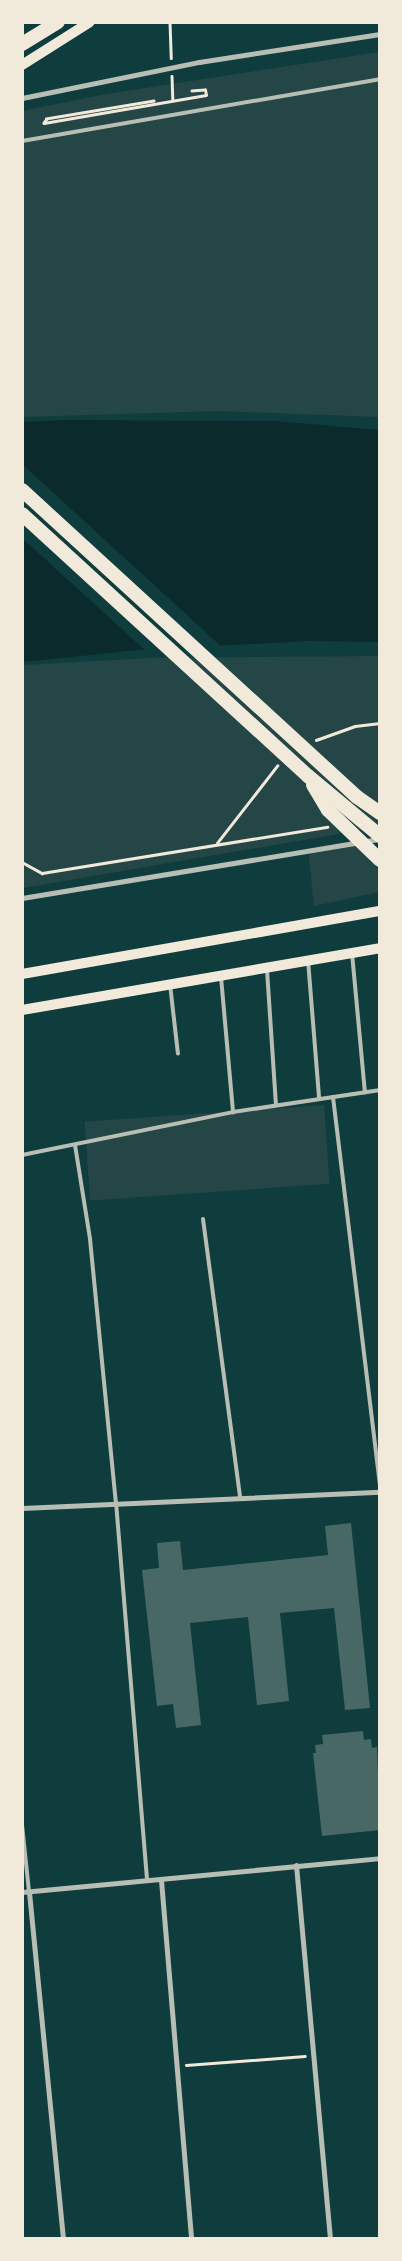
<!DOCTYPE html>
<html>
<head>
<meta charset="utf-8">
<style>
  body { margin:0 }
  #map { position:relative; width:402px; height:2261px; overflow:hidden; background:#0f3d3e; font-family:Inter,sans-serif }
  div>[style] { position:absolute }
  .green>* { inset:0; background:#244646; transform-origin:0 0 }
  .water>* { inset:0; background:#0a2a2b }
  .pier>* { inset:0; background:#0f3d3e }
  .building>* { inset:0; background:#486865 }
  .path>* { height:2.5px; margin:-1.25px; padding:0 1.25px; transform-origin:1.25px; border-radius:1.25px; background:#f1e9da }
  .service>* { height:4px; margin:-2px; padding:0 2px; transform-origin:2px; border-radius:2px; background:#b8beb3 }
  .minor>* { height:5px; margin:-2.5px; padding:0 2.5px; transform-origin:2.5px; border-radius:2.5px; background:#b8beb3 }
  .secondary>* { height:10px; margin:-5px; padding:0 5px; transform-origin:5px; border-radius:5px; background:#f1e9da }
  .trunk>* { height:14px; margin:-7px; padding:0 7px; transform-origin:7px; border-radius:7px; background:#f1e9da }
  span { translate:-50% -50%; white-space:nowrap; text-align:center; line-height:1.15; -webkit-text-stroke:4.5px #f1e9da; paint-order:stroke }
  .frame { position:absolute; inset:0; border:24px solid #f1e9da; pointer-events:none }
</style>
</head>
<body>
<div id="map">
  <div class="green">
    <div style="clip-path:polygon(379px 52px,379px 417px,218px 411px,23px 417px,22px 111px,106px 94px)"></div>
    <div style="clip-path:polygon(379px 656px,379px 827px,23px 888px,23px 665px,151px 658px)"></div>
    <div style="clip-path:polygon(352px 841px,379px 870px,379px 892px,314px 906px,308px 848px)"></div>
    <div style="left:324px;top:1105px;width:79px;height:240px;rotate:86deg"></div>
  </div>
  <div class="water">
    <div style="clip-path:polygon(64px 420px,276px 421px,379px 430px,379px 642px,309px 641px,138px 650px,23px 662px,22px 422px)"></div>
  </div>
  <div class="pier">
    <div style="clip-path:polygon(23px 465px,223px 648px,147px 652px,22px 538px)"></div>
  </div>
  <div class="building">
    <div style="clip-path:polygon(351px 1523px,370px 1708px,345px 1710px,334px 1608px,280px 1613px,289px 1701px,257px 1705px,248px 1617px,190px 1623px,201px 1725px,176px 1728px,173px 1704px,157px 1706px,142px 1570px,159px 1568px,157px 1543px,180px 1541px,183px 1570px,328px 1555px,325px 1526px)"></div>
    <div style="clip-path:polygon(363px 1731px,364px 1740px,371px 1739px,372px 1748px,377px 1747px,380px 1830px,322px 1836px,313px 1753px,316px 1753px,315px 1745px,323px 1744px,322px 1735px)"></div>
  </div>
  <div class="path">
    <div style="left:170px;top:22px;width:36px;rotate:88deg"></div>
    <div style="left:172px;top:76px;width:24px;rotate:88deg"></div>
    <div style="left:154px;top:101px;width:109px;rotate:170.5deg"></div>
    <div style="left:47px;top:119px;width:5px;rotate:127deg"></div>
    <div style="left:44px;top:123px;width:164px;rotate:-9.8deg"></div>
    <div style="left:206px;top:95px;width:5px;rotate:-101deg"></div>
    <div style="left:205px;top:90px;width:13px;rotate:176deg"></div>
    <div style="left:316px;top:740px;width:41px;rotate:-19.7deg"></div>
    <div style="left:355px;top:726px;width:25px;rotate:-7deg"></div>
    <div style="left:217px;top:843px;width:98px;rotate:-52.1deg"></div>
    <div style="left:22px;top:862px;width:23px;rotate:29deg"></div>
    <div style="left:42px;top:873px;width:289px;rotate:-9.2deg"></div>
    <div style="left:186px;top:2065px;width:119px;rotate:-4.3deg"></div>
  </div>
  <div class="service">
    <div style="left:22px;top:141px;width:363px;rotate:-9.8deg"></div>
    <div style="left:352px;top:953px;width:140px;rotate:84.7deg"></div>
    <div style="left:308px;top:960px;width:138px;rotate:85.4deg"></div>
    <div style="left:267px;top:970px;width:135px;rotate:86.2deg"></div>
    <div style="left:221px;top:977px;width:136px;rotate:84.9deg"></div>
    <div style="left:170px;top:984px;width:70px;rotate:83.5deg"></div>
    <div style="left:333px;top:1097px;width:391px;rotate:83.1deg"></div>
    <div style="left:75px;top:1145px;width:95px;rotate:80.9deg"></div>
    <div style="left:90px;top:1239px;width:264px;rotate:84.4deg"></div>
    <div style="left:116px;top:1502px;width:380px;rotate:85.3deg"></div>
    <div style="left:22px;top:1155px;width:215px;rotate:-11.5deg"></div>
    <div style="left:233px;top:1112px;width:149px;rotate:-8.5deg"></div>
    <div style="left:203px;top:1219px;width:280px;rotate:82.4deg"></div>
    <div style="left:22px;top:1825px;width:67px;rotate:84deg"></div>
  </div>
  <div class="minor">
    <div style="left:22px;top:98px;width:181px;rotate:-11.5deg"></div>
    <div style="left:199px;top:62px;width:183px;rotate:-8.8deg"></div>
    <div style="left:22px;top:898px;width:363px;rotate:-9.4deg"></div>
    <div style="left:22px;top:1508px;width:358px;rotate:-2.6deg"></div>
    <div style="left:296px;top:1865px;width:375px;rotate:84.8deg"></div>
    <div style="left:161px;top:1880px;width:359px;rotate:85.2deg"></div>
    <div style="left:22px;top:1892px;width:360px;rotate:-5.4deg"></div>
    <div style="left:29px;top:1892px;width:348px;rotate:84.4deg"></div>
  </div>
  <div class="secondary">
    <div style="left:22px;top:65px;width:80px;rotate:-32.3deg"></div>
    <div style="left:22px;top:974px;width:364px;rotate:-10deg"></div>
    <div style="left:22px;top:1010px;width:363px;rotate:-9.8deg"></div>
  </div>
  <div class="trunk">
    <div style="left:22px;top:44px;width:42px;rotate:-31.4deg"></div>
    <div style="left:22px;top:490px;width:454px;rotate:42.5deg"></div>
    <div style="left:357px;top:797px;width:28px;rotate:35deg"></div>
    <div style="left:22px;top:514px;width:388px;rotate:42.5deg"></div>
    <div style="left:308px;top:776px;width:94px;rotate:39.8deg"></div>
    <div style="left:313px;top:785px;width:29px;rotate:59deg"></div>
    <div style="left:328px;top:810px;width:72px;rotate:43.9deg"></div>
  </div>
  <div class="frame"></div>
</div>
</body>
</html>
